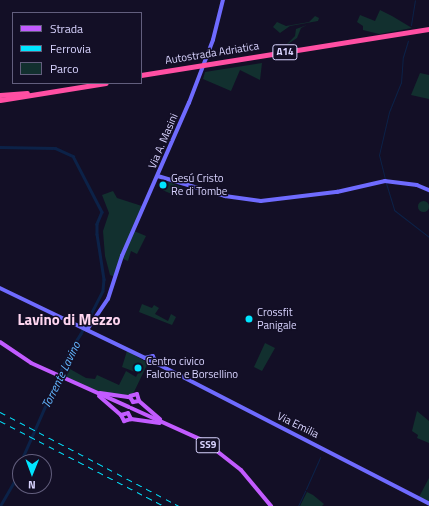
<!DOCTYPE html>
<html>
<head>
<meta charset="utf-8">
<style>
  body { margin:0 }
  #map { position:relative; width:429px; height:506px; overflow:hidden; background:#130f26; font-family:"Titillium Web",sans-serif }
  div>[style] { position:absolute }
  .green>* { inset:0; background:#12302f; transform-origin:0 0 }
  .round { border-radius:50% }
  .stream>* { height:1px; margin:-0.5px; padding:0 0.5px; transform-origin:0.5px; border-radius:0.5px; background:#0c2248 }
  .river>* { height:2.5px; margin:-1.25px; padding:0 1.25px; transform-origin:1.25px; border-radius:1.25px; background:#0c2248 }
  .secondary>* { height:3.5px; margin:-1.75px; padding:0 1.75px; transform-origin:1.75px; border-radius:1.75px; background:#6f6bff }
  .primary>* { height:4px; margin:-2px; padding:0 2px; transform-origin:2px; border-radius:2px; background:#c25bff }
  .highway>* { height:5px; margin:-2.5px; padding:0 2.5px; transform-origin:2.5px; border-radius:2.5px; background:#ff4fa3 }
  .rail>* { height:1px; margin-top:-0.5px; transform-origin:0; background:repeating-linear-gradient(90deg,#00e5ff 0 6px,transparent 0 11px) }
  .dots>* { width:11px; height:11px; translate:-50% -50%; box-sizing:border-box; border:2px solid #130f26; border-radius:50% }
  span { translate:-50% -50%; white-space:nowrap; text-align:center; line-height:1.15; -webkit-text-stroke:3px #130f26; paint-order:stroke }
  .shield-label span { padding:1px 3px; background:#130f26; border:1px solid; border-radius:3px; -webkit-text-stroke-width:0 }
  .shield-label { font-size:10px; color:#d9d4ff; font-weight:700 }
  .street-label { font-size:11px; color:#d9d4ff }
  .poi-label { font-size:11px; color:#d9d4ff }
  .left { translate:0 -50%; text-align:left }
  .water-label { font-size:12px; color:#62b6ff; font-style:italic }
  .district-label { font-size:15px; color:#ffd6f0; font-weight:700 }
  .legend { position:absolute; left:12px; top:12px; width:130px; height:72px; box-sizing:border-box; background:#130f26; border:1px solid #625e7d; margin:0; padding:5px 7px; list-style:none; font-size:12px; color:#d9d4ff }
  .legend li { display:flex; align-items:center; gap:8px; height:20px }
  .legend b { width:20px; border:1px solid #625e7d }
  .north { position:absolute; left:12px; top:454px; width:40px; height:40px; box-sizing:border-box; background:#130f26; border:1px solid #625e7d; border-radius:50%; rotate:181deg; font-size:11px; font-weight:700; line-height:16px; text-align:center; color:#d9d4ff }
  .north::after { content:''; display:block; margin:auto; width:14px; height:18px; background:#00e5ff; clip-path:polygon(50% 0,100% 100%,50% 72%,0 100%) }
</style>
</head>
<body>
<div id="map">
  <div class="green">
    <div style="clip-path:polygon(380px 10px,392px 16px,412px 28px,379px 34px,363px 30px,363px 26px,357px 22px,360px 15px,375px 21px)"></div>
    <div style="clip-path:polygon(315px 16px,319px 18px,318px 21px,290px 26px,280px 33px,273px 27px,277px 22px,286px 26px,309px 22px)"></div>
    <div style="clip-path:polygon(307px 25px,301px 28px,297px 38px,285px 46px,295px 36px,296px 29px)"></div>
    <div style="clip-path:polygon(262px 63px,260px 80px,240px 70px,231px 91px,203px 79px,205px 72px)"></div>
    <div style="clip-path:polygon(420px 73px,429px 75px,429px 99px,411px 95px)"></div>
    <div style="left:167px;top:181px;width:17px;height:10px;rotate:24deg"></div>
    <div style="clip-path:polygon(113px 191px,117px 198px,145px 207px,134px 231px,146px 236px,137px 254px,131px 251px,128px 261px,123px 259px,115px 277px,110px 275px,105px 256px,103px 231px,109px 213px,102px 195px)"></div>
    <div class="round" style="left:417.5px;top:200.5px;width:11px;height:11px"></div>
    <div style="clip-path:polygon(142px 304px,152px 308px,154px 305px,159px 308px,155px 314px,168px 321px,171px 314px,176px 317px,172px 325px,139px 312px)"></div>
    <div style="clip-path:polygon(265px 343px,275px 348px,262px 371px,254px 367px)"></div>
    <div style="clip-path:polygon(127px 351px,148px 363px,132px 396px,101px 392px,65px 378px,70px 369px,86px 378px,95px 379px,97px 375px,119px 385px,126px 371px,136px 377px,138px 373px,122px 367px)"></div>
    <div style="clip-path:polygon(417px 411px,429px 421px,429px 443px,417px 438px,418px 435px,412px 431px)"></div>
    <div style="clip-path:polygon(429px 478px,429px 501px,419px 497px)"></div>
    <div style="clip-path:polygon(307px 492px,313px 495px,324px 504px,322px 506px,300px 506px)"></div>
  </div>
  <div class="stream">
    <div style="left:411px;top:25px;width:25px;rotate:-81deg"></div>
    <div style="left:385px;top:179px;width:25px;rotate:-104deg"></div>
    <div style="left:379px;top:155px;width:44px;rotate:-76.9deg"></div>
    <div style="left:389px;top:112px;width:31px;rotate:-68deg"></div>
    <div style="left:401px;top:83px;width:26px;rotate:-86deg"></div>
    <div style="left:403px;top:57px;width:17px;rotate:-73deg"></div>
    <div style="left:386px;top:183px;width:28px;rotate:73deg"></div>
    <div style="left:394px;top:210px;width:44px;rotate:37.6deg"></div>
    <div style="left:306px;top:489px;width:35px;rotate:-66deg"></div>
    <div style="left:298px;top:506px;width:17px;rotate:-65deg"></div>
  </div>
  <div class="river">
    <div style="left:0;top:147px;width:55px;rotate:1deg"></div>
    <div style="left:55px;top:148px;width:20px;rotate:24deg"></div>
    <div style="left:73px;top:156px;width:63px;rotate:62.6deg"></div>
    <div style="left:102px;top:212px;width:13px;rotate:113deg"></div>
    <div style="left:97px;top:224px;width:10px;rotate:90deg"></div>
    <div style="left:97px;top:234px;width:46px;rotate:81.2deg"></div>
    <div style="left:104px;top:279px;width:12px;rotate:95deg"></div>
    <div style="left:103px;top:291px;width:48px;rotate:117.1deg"></div>
    <div style="left:81px;top:334px;width:20px;rotate:123deg"></div>
    <div style="left:70px;top:351px;width:121px;rotate:113.8deg"></div>
    <div style="left:0;top:506px;width:32px;rotate:-60deg"></div>
    <div style="left:16px;top:478px;width:15px;rotate:-74deg"></div>
  </div>
  <div class="secondary">
    <div style="left:158px;top:176px;width:70px;rotate:16.6deg"></div>
    <div style="left:225px;top:196px;width:36px;rotate:8deg"></div>
    <div style="left:261px;top:201px;width:77px;rotate:-6.8deg"></div>
    <div style="left:337px;top:192px;width:49px;rotate:-12.9deg"></div>
    <div style="left:385px;top:181px;width:32px;rotate:7deg"></div>
    <div style="left:417px;top:185px;width:13px;rotate:23deg"></div>
    <div style="left:0;top:288px;width:175px;rotate:25.7deg"></div>
    <div style="left:158px;top:364px;width:305px;rotate:27.2deg"></div>
    <div style="left:87px;top:330px;width:37px;rotate:-56deg"></div>
    <div style="left:108px;top:299px;width:45px;rotate:-72deg"></div>
    <div style="left:122px;top:256px;width:167px;rotate:-66.4deg"></div>
    <div style="left:189px;top:103px;width:67px;rotate:-69.1deg"></div>
    <div style="left:213px;top:40px;width:41px;rotate:-76deg"></div>
    <div style="left:145px;top:358px;width:8px;rotate:-14deg"></div>
    <div style="left:153px;top:356px;width:9px;rotate:58deg"></div>
  </div>
  <div class="primary">
    <div style="left:0;top:342px;width:37px;rotate:34deg"></div>
    <div style="left:31px;top:363px;width:107px;rotate:24.2deg"></div>
    <div style="left:100px;top:393px;width:30px;rotate:8deg"></div>
    <div style="left:130px;top:397px;width:6px;rotate:59deg"></div>
    <div style="left:133px;top:402px;width:6px;rotate:-9deg"></div>
    <div style="left:139px;top:401px;width:28px;rotate:41deg"></div>
    <div style="left:99px;top:396px;width:29px;rotate:41deg"></div>
    <div style="left:121px;top:415px;width:7px;rotate:-16deg"></div>
    <div style="left:128px;top:413px;width:7px;rotate:63deg"></div>
    <div style="left:131px;top:419px;width:29px;rotate:8deg"></div>
    <div style="left:130px;top:396px;width:7px;rotate:-16deg"></div>
    <div style="left:137px;top:394px;width:7px;rotate:74deg"></div>
    <div style="left:131px;top:408px;width:80px;rotate:24.3deg"></div>
    <div style="left:204px;top:441px;width:47px;rotate:38.1deg"></div>
    <div style="left:241px;top:470px;width:47px;rotate:50.2deg"></div>
    <div style="left:121px;top:415px;width:7px;rotate:63deg"></div>
    <div style="left:124px;top:421px;width:7px;rotate:-16deg"></div>
  </div>
  <div class="highway">
    <div style="left:141px;top:75px;width:292px;rotate:-9.1deg"></div>
    <div style="left:0;top:95px;width:27px;rotate:-4deg"></div>
    <div style="left:0;top:100px;width:107px;rotate:-9.1deg"></div>
  </div>
  <div class="rail">
    <div style="left:0;top:412px;width:202px;rotate:27.7deg"></div>
    <div style="left:0;top:421px;width:185px;rotate:27.4deg"></div>
  </div>
  <div class="dots">
    <div style="left:163px;top:185px;background:#00e5ff"></div>
    <div style="left:249px;top:319px;background:#00e5ff"></div>
    <div style="left:138px;top:368px;background:#00e5ff"></div>
  </div>
  <div class="shield-label">
    <span style="left:285px;top:52px">A14</span>
    <span style="left:208px;top:445px">SS9</span>
  </div>
  <div class="street-label">
    <span style="left:212px;top:53px;rotate:-9deg">Autostrada Adriatica</span>
    <span style="left:163px;top:141px;rotate:-67deg">Via A. Masini</span>
    <span style="left:298px;top:425px;rotate:26deg">Via Emilia</span>
  </div>
  <div class="poi-label">
    <span class="left" style="left:171px;top:185px">Gesú Cristo<br>Re di Tombe</span>
    <span class="left" style="left:257px;top:319px">Crossfit<br>Panigale</span>
    <span class="left" style="left:146px;top:368px">Centro civico<br>Falcone e Borsellino</span>
  </div>
  <div class="water-label">
    <span style="left:61px;top:375px;rotate:-64deg">Torrente Lavino</span>
  </div>
  <div class="district-label">
    <span style="left:69px;top:320px">Lavino di Mezzo</span>
  </div>
  <ul class="legend">
  <li><b style="height:5px;background:#c25bff"></b>Strada</li>
  <li><b style="height:5px;background:#00e5ff"></b>Ferrovia</li>
  <li><b style="height:11px;background:#12302f"></b>Parco</li>
  </ul>
  <div class="north">N</div>
</div>
</body>
</html>
